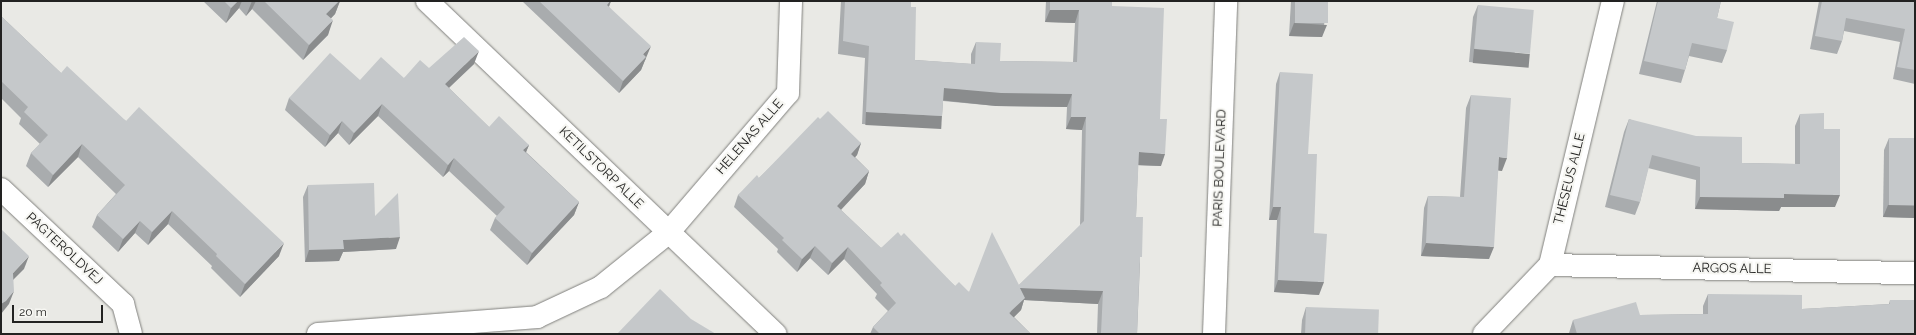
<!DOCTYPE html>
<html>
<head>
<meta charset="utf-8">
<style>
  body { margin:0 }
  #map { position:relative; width:1916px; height:335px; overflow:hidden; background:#e9e9e5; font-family:Raleway,sans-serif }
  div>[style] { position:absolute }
  .roads { filter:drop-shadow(0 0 1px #80807d) drop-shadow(0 0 1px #80807d) }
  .street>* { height:22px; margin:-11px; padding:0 11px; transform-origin:11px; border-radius:11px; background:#fff }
  .wall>* { inset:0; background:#a9acae }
  .shaded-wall>* { inset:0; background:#8a8c8d; transform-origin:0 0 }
  .building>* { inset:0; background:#c5c8ca; transform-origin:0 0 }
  span { translate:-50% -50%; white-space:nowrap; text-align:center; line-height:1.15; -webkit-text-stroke:4px #f6f6f2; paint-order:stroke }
  .street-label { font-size:13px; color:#222221 }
  .frame { position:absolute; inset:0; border:2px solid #222221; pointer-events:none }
  .scale { position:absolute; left:12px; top:305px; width:91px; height:18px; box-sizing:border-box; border:2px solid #222221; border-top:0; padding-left:5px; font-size:12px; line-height:14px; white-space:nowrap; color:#222221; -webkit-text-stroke:3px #f6f6f2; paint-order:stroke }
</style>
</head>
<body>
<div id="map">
  <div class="roads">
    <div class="street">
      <div style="left:427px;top:1px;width:482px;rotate:43.7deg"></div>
      <div style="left:1px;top:189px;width:168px;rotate:43.3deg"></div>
      <div style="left:123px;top:304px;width:31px;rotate:75deg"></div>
      <div style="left:1550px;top:265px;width:365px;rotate:1.3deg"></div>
      <div style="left:318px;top:334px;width:220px;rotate:-4.4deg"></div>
      <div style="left:537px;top:317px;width:71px;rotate:-25.1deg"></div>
      <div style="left:601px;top:287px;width:86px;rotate:-38.9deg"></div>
      <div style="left:668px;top:233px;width:184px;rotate:-49.4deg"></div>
      <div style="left:788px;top:93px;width:92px;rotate:-88.1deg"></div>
      <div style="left:1214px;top:334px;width:333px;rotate:-87.9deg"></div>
      <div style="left:1484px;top:334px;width:95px;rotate:-46.3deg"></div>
      <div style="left:1550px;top:265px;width:271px;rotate:-76.6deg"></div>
    </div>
  </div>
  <div class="wall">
    <div style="clip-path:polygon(203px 1px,340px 1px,335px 14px,331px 18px,328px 35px,303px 60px,252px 9px,246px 16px,239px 8px,226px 23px)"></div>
    <div style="clip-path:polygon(522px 1px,611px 1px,609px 7px,646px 59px,645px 60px,641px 70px,619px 93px)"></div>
    <div style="clip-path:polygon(841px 1px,911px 1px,911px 7px,915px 60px,971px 64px,971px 54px,976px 42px,1000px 61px,1073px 62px,1075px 23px,1045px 22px,1046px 1px,1112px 1px,1112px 6px,1160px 119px,1161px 166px,1138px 165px,1136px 217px,1140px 264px,1137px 334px,1097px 334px,1098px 304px,1024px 300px,1021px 310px,1014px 317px,1031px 334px,870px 334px,873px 327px,888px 311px,875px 298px,877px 294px,844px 259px,828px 275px,810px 258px,797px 272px,777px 252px,778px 249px,734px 207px,738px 195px,759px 178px,820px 119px,861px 143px,857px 155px,855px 157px,869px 171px,865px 184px,841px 210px,881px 248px,901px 236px,955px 286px,969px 292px,1019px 285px,1080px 226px,1082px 130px,1066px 129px,1067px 107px,996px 106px,943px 101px,942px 116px,937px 128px,862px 124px,865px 58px,838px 54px)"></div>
    <div style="clip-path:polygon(1291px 1px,1328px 1px,1322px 37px,1289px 36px)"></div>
    <div style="clip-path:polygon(1657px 1px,1721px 1px,1717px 18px,1727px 50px,1722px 63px,1689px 56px,1685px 70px,1681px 83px,1639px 74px)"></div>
    <div style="clip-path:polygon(1819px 1px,1915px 1px,1915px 84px,1893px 79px,1900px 42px,1844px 31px,1842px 41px,1837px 54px,1810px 49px)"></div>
    <div style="clip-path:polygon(1478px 5px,1526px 67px,1469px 62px,1473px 17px)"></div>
    <div style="clip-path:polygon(1px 16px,61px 73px,126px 121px,279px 256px,240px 297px,211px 268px,212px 266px,168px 224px,148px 245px,135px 233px,118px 252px,92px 227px,97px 215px,116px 194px,78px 157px,48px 187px,26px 166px,31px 153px,40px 144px,19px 124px,21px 118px,1px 98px)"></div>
    <div style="clip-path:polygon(474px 64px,449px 88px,489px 127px,529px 145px,526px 152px,579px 202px,574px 215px,527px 265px,490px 230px,495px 218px,497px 216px,449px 171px,443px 177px,378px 116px,349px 145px,338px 133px,325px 147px,285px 110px,289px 98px,360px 80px,404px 78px,429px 68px)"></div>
    <div style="clip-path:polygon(1280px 72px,1308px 154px,1314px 233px,1319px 295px,1274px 292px,1277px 220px,1269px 220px,1276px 84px)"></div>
    <div style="clip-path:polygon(1471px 95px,1502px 171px,1498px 170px,1489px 259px,1421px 256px,1424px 208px,1428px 196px,1460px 197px,1466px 108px)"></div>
    <div style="clip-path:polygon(1800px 114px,1824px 129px,1835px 207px,1781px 207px,1779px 211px,1695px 209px,1696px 180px,1648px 168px,1640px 202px,1635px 215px,1605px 207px,1624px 132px,1629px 119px,1742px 163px,1795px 164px,1795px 126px)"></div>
    <div style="clip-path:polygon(1889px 138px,1915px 138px,1915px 218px,1883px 217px,1884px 150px)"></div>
    <div style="clip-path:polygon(308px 185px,375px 216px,396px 249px,343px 252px,339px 261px,305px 262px,303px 197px)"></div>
    <div style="clip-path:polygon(1708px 294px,1802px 309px,1889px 304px,1890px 300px,1915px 334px,1569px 334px,1569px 333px,1573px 320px,1640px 315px,1703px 314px,1703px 306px)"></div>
    <div style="clip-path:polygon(1306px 307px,1378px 334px,1301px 334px,1302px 320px)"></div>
  </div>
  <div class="shaded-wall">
    <div style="clip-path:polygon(238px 1px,242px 1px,239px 8px,226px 23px,231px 8px)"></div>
    <div style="clip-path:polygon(252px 1px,256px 1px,252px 9px,246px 16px)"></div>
    <div style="clip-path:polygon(339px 1px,340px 1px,335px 14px,321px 29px,326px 14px)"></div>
    <div style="clip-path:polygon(610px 1px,611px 1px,607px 11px,607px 5px)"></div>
    <div style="clip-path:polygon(1050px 10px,1079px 10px,1075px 23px,1045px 22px)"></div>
    <div style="clip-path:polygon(333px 20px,328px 35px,303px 60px,309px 45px)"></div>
    <div style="clip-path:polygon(1294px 23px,1327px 25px,1322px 37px,1289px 36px)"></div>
    <div style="clip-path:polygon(651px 46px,641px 70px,619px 93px,623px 81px,643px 54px)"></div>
    <div style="left:1474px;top:49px;width:56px;height:14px;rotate:5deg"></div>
    <div style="clip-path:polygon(479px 51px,474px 64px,440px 96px,445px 84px)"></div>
    <div style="clip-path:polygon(944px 88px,1072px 94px,1067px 107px,996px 106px,939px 100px)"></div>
    <div style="clip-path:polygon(382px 104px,378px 116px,349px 145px,354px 133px)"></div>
    <div style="left:866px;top:112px;width:76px;height:13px;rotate:3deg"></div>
    <div style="clip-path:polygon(1071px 117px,1086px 117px,1082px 130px,1066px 129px)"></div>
    <div style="clip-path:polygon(342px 121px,338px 133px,325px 147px,330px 135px)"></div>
    <div style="clip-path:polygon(861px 143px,857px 155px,847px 166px,851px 154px)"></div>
    <div style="clip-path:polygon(82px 144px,78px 157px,48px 187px,53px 175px)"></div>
    <div style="clip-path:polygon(529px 145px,524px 157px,523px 150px)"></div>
    <div style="clip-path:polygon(1139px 152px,1165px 154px,1161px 166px,1134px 165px)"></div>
    <div style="clip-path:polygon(1499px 157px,1507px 158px,1502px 171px,1494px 170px)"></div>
    <div style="clip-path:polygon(454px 158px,449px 171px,443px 177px,448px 165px)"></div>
    <div style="clip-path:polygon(869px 171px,865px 184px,833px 218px,837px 206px)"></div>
    <div style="clip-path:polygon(1784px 194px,1840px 195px,1835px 207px,1781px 207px,1779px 211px,1695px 209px,1700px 197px)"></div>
    <div style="clip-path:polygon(579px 202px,574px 215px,527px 265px,532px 253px)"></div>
    <div style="clip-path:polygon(1888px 205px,1915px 206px,1915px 218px,1883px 217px)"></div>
    <div style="clip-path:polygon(1273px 207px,1281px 207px,1277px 220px,1269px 220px)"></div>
    <div style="clip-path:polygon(172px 211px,168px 224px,148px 245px,152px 232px)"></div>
    <div style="clip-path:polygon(140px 221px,135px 233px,118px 252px,123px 239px)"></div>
    <div style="clip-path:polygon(400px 237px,396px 249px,343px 252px,339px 261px,305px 262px,309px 250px,343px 240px)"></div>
    <div style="clip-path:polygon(284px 243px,279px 256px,240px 297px,245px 284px)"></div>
    <div style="clip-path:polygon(1426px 243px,1494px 247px,1489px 259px,1421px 256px)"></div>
    <div style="clip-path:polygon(815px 246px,810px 258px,797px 272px,802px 259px)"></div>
    <div style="clip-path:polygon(848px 247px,844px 259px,828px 275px,832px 263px)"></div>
    <div style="clip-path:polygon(29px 256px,24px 269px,8px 285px,13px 273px)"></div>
    <div style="clip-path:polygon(1278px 280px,1324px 282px,1319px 295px,1274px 292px)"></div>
    <div style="clip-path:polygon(1020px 288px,1103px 291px,1098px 304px,1024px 300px,1021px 310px,1005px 326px)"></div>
    <div style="clip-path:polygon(14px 291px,9px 304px,1px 314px,1px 304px)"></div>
  </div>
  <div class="building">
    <div style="clip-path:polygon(224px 1px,238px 1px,231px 8px)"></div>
    <div style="clip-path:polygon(264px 1px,339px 1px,326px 14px,333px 20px,309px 45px)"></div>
    <div style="clip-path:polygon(539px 1px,610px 1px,607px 5px,651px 46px,643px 54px,646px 57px,623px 81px)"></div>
    <div style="clip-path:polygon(845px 1px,911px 1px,911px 7px,916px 7px,915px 60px,975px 64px,976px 42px,1001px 43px,1000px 61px,1077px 62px,1079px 10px,1050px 10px,1050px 1px,1112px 1px,1112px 6px,1164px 8px,1160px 119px,1167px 119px,1165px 154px,1139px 152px,1136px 217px,1143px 217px,1142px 257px,1140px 257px,1137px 334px,1108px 334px,1108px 333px,1101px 333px,1103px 291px,1020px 288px,1025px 298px,1009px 313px,1031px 334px,880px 334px,873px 327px,896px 303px,880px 285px,882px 283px,848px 247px,832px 263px,815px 246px,802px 259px,782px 240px,784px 238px,738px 195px,757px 175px,759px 178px,818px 117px,820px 119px,828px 111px,861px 143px,851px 154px,869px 171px,837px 206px,881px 248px,898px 232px,901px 236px,904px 233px,955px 286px,959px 282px,969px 292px,992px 232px,1019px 285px,1084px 221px,1086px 117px,1071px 117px,1072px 94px,1001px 93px,944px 88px,942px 116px,866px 112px,869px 46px,843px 41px)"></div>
    <div style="left:1295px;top:1px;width:33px;height:22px"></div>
    <div style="clip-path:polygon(1658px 1px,1721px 1px,1717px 18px,1734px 22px,1727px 50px,1692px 43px,1685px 70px,1644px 61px)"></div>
    <div style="clip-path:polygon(1822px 1px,1915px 1px,1915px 70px,1897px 67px,1905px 29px,1846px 18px,1842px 41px,1815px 36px)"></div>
    <div style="left:1478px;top:5px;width:56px;height:44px;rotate:5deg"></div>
    <div style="clip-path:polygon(1px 16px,61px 73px,67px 66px,126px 121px,139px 107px,284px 243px,245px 284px,216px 256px,217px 254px,172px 211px,152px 232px,140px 221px,123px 239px,97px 215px,125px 185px,82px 144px,53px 175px,31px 153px,48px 135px,24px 112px,28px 107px,1px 81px)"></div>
    <div style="clip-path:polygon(464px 37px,479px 51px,445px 84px,489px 127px,499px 116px,529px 145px,523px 150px,579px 202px,532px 253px,495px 218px,505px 207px,454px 158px,448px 165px,382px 104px,354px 133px,342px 121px,330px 135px,289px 98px,330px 53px,360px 80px,381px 57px,404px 78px,420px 60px,429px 68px)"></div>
    <div style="clip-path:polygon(1280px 72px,1313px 74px,1308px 154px,1317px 154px,1314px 233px,1327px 234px,1324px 282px,1278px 280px,1281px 207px,1273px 207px)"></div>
    <div style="clip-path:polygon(1471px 95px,1511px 98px,1507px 158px,1499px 157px,1494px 247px,1426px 243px,1428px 196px,1464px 197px)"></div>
    <div style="clip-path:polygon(1824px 113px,1824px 129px,1840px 129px,1840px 195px,1784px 194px,1784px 198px,1700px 197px,1700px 167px,1652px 155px,1640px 202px,1610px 195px,1629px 119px,1696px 136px,1742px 137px,1742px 163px,1800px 164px,1800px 114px)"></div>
    <div style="left:1889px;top:138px;width:26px;height:67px"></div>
    <div style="clip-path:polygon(374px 183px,375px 216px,398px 193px,400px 237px,343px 240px,344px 249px,309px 250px,308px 185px)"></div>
    <div style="clip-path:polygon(1px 229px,29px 256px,13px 273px,14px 291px,6px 301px,1px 304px)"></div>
    <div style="clip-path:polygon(660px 289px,691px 319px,716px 334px,617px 334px)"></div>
    <div style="clip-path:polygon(1708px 294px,1802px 295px,1802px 309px,1890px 304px,1890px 300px,1915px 300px,1915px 334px,1577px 334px,1573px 320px,1636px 302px,1640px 315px,1708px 314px)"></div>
    <div style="left:1306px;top:307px;width:73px;height:27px;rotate:2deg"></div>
  </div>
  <div class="street-label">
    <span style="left:750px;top:137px;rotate:-49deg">HELENAS ALLE</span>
    <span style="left:601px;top:168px;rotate:44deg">KETILSTORP ALLE</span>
    <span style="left:1220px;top:168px;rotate:-88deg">PARIS BOULEVARD</span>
    <span style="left:1570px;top:179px;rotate:-76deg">THESEUS ALLE</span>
    <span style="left:64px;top:249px;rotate:43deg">PAGTEROLDVEJ</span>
    <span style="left:1732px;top:269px;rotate:1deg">ARGOS ALLE</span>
  </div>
  <div class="frame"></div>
  <div class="scale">20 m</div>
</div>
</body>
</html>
